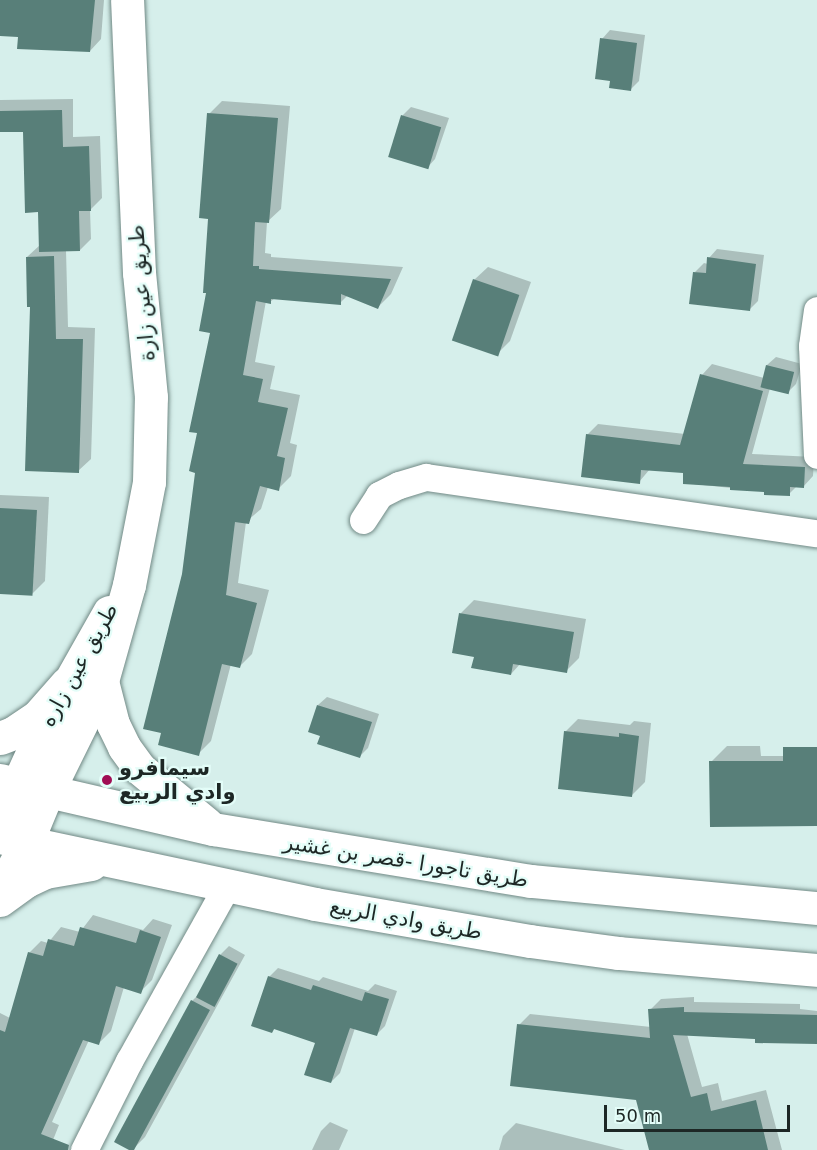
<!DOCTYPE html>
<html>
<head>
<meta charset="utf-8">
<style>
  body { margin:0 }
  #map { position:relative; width:817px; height:1150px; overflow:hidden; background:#d6efeb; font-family:"DejaVu Sans","Noto Naskh Arabic",sans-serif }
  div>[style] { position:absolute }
  .shadow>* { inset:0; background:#0003 }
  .building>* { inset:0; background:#587f79; transform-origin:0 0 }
  .roads { filter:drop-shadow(0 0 2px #718985) drop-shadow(0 0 2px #718985) }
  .street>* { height:27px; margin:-13.5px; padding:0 13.5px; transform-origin:13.5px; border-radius:13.5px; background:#fff }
  .primary>* { height:33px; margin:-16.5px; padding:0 16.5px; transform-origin:16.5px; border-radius:16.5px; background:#fff }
  .highway>* { height:33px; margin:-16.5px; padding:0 16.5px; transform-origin:16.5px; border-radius:16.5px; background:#fff }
  .dots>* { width:16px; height:16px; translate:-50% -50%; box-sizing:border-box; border:3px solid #e3fdf8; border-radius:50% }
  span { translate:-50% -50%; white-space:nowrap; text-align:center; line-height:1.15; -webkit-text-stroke:4.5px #e3fdf8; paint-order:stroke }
  .street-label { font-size:21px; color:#1d2725 }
  .poi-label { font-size:21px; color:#1d2725; font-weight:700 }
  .left { translate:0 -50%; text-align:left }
  .scale { position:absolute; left:604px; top:1105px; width:186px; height:27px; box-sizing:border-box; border:3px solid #1d2725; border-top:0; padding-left:8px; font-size:18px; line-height:21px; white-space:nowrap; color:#1d2725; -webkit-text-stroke:4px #e3fdf8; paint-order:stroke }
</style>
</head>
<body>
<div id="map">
  <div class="shadow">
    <div style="clip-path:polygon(0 0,104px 0,101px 39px,90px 51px,19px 35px,0 35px)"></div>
    <div style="clip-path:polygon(610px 30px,645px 35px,639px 81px,630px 90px,611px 79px,602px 39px)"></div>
    <div style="clip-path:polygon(73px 99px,73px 137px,100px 136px,102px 198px,90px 210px,91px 239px,80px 250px,66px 250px,68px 327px,95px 328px,91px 459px,78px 471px,31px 306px,27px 257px,40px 245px,39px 211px,25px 130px,0 131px,0 100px)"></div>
    <div style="clip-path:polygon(222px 101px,290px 106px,281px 209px,267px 222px,265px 253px,271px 254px,271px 257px,403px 267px,391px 294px,378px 307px,348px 295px,340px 303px,275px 298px,270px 302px,266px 301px,255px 362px,275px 366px,270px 389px,300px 395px,290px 443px,297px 445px,291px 476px,278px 489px,268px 487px,261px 509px,246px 522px,238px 583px,269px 590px,252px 654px,239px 667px,231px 664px,211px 741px,198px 754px,184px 575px,212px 332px,208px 292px,209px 114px)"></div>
    <div style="clip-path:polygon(411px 107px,449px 118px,435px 159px,427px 168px,390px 156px,403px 115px)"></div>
    <div style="clip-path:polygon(717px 249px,764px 255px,758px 301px,749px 310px,695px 272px,704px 263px,708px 264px,709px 258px)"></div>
    <div style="clip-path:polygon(488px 267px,531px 282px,510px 341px,497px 354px,474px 280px)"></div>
    <div style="clip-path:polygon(776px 357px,802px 364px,796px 384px,787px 393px,770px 388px,752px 454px,814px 457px,813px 476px,803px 487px,797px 486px,789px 494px,684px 483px,685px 471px,650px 469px,639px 482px,587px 435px,598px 424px,685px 434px,702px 375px,712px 364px,764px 378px,767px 365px)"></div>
    <div style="clip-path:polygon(0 495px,49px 497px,45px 581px,32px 594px,0 593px)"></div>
    <div style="clip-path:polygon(474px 600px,586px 619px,579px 658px,566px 671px,521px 663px,511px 674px,475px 656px,461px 613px)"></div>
    <div style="clip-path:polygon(327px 697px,379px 714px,368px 748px,360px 756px,318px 705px)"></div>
    <div style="clip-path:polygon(578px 719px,630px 725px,634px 721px,651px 723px,645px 782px,632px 795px,565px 732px)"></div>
    <div style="clip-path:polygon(727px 746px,760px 746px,761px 756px,817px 756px,817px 825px,711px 762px)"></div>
    <div style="clip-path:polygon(93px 915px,143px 930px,153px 919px,172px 925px,152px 980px,140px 992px,124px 987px,111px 1031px,99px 1043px,89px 1040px,52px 1122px,59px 1125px,49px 1150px,0 1150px,0 1013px,10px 1018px,29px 953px,41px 941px,48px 943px,61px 927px,80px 932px)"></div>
    <div style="clip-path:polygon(229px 946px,245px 955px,145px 1137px,132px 1150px,192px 1001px,201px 992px,220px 955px)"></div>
    <div style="clip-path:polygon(278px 968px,319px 981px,323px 977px,368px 991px,375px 984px,397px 991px,385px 1026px,376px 1035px,355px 1028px,340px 1073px,331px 1082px,317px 1042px,275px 1028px,272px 1032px,269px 977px)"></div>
    <div style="clip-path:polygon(694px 997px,694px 1002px,800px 1004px,800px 1009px,817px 1011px,817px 1043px,687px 1034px,702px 1087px,718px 1083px,722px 1101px,766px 1090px,782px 1150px,650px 1150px,637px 1098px,519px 1025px,530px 1014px,651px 1027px,650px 1010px,661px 999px)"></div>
    <div style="clip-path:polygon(330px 1122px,348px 1130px,339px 1150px,312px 1150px,321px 1131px)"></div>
    <div style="clip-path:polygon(516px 1123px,625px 1150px,499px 1150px,503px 1136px)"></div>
  </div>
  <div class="building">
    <div style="clip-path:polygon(0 0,95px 0,90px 52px,17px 49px,18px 37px,0 36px)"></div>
    <div style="clip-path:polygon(600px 38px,637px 43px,631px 91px,609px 88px,610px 81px,595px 79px)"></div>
    <div style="clip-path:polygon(62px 110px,63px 147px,89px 146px,91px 211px,79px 211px,80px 251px,39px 252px,38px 212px,25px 213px,23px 132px,0 132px,0 111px)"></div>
    <div style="clip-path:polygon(207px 113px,278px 118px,269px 223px,255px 222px,253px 266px,259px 266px,259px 269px,391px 279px,378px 309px,341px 294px,341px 305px,271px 299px,271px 304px,256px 301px,243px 375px,263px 379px,258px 402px,288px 408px,277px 456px,285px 458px,279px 491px,260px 486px,249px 524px,235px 522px,226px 595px,257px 603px,240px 668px,222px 664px,199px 756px,158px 745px,161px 733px,143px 729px,182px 574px,195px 473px,189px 471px,197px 433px,189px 432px,210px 333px,199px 331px,206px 293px,203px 293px,208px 219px,199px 218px)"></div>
    <div style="left:401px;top:115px;width:42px;height:44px;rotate:17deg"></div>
    <div style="clip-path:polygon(54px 256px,56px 339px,83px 339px,79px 473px,25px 471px,30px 307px,27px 307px,26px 257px)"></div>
    <div style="clip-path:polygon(707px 257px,756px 264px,750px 311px,689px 304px,693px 272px,706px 273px)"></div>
    <div style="left:473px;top:279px;width:49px;height:65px;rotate:19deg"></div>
    <div style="left:766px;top:365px;width:29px;height:23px;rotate:14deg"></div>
    <div style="clip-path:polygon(700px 374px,763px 391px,743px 464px,805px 467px,804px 488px,790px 487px,790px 496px,764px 495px,764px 492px,730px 490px,730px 487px,683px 484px,683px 473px,641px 470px,640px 484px,581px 477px,586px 434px,680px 445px)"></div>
    <div style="left:0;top:508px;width:37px;height:86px;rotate:3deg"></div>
    <div style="clip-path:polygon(459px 613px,574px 632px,567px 673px,513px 664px,511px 675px,471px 668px,474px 657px,452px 653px)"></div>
    <div style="clip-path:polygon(317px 705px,372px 722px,360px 758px,317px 744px,320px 736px,308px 732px)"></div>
    <div style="clip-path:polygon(564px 731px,619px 737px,619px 733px,639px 736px,632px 797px,558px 789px)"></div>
    <div style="clip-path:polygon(783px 747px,817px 747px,817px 826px,710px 827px,709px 761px,783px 761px)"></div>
    <div style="clip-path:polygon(80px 927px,136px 943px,140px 930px,161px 937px,141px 994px,116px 986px,99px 1045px,83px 1040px,41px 1134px,69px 1145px,68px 1150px,0 1150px,0 1030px,5px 1032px,28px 952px,43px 956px,48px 939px,74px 946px)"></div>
    <div style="left:219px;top:954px;width:21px;height:49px;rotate:28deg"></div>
    <div style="clip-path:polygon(268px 976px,311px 990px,313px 985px,362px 1001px,365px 992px,389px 999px,377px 1036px,350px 1028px,331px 1083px,304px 1075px,315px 1043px,274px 1029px,272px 1033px,251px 1026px)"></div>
    <div style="clip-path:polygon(191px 1000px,210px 1010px,134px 1150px,129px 1150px,114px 1142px)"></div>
    <div style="clip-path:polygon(684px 1007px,684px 1012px,817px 1015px,817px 1044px,755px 1043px,755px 1039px,673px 1035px,691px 1097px,707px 1093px,711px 1111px,756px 1100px,768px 1150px,649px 1150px,636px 1100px,510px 1086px,517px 1024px,650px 1038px,648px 1009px)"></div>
  </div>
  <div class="roads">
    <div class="street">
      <div style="left:817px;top:310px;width:36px;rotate:98deg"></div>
      <div style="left:812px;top:346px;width:109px;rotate:87.4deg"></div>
      <div style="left:363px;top:520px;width:30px;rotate:-57deg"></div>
      <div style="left:379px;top:495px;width:22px;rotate:-27deg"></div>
      <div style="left:399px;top:485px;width:28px;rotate:-17deg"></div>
      <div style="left:426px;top:477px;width:395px;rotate:8.2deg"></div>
      <div style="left:84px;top:1150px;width:100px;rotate:-63.2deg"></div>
      <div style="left:129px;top:1061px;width:201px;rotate:-60.8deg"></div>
    </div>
    <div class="primary">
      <div style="left:0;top:823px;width:106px;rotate:-65.4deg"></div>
      <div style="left:44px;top:727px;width:132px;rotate:-60.5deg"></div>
      <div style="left:0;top:891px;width:54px;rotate:-61deg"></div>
      <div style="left:26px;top:844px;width:55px;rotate:-67.6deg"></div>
      <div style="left:47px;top:793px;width:125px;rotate:-63.8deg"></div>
      <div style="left:102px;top:681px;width:100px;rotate:-74.3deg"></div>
      <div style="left:129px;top:585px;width:105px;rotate:-79deg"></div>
      <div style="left:149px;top:482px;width:85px;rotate:-88.7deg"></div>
      <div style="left:151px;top:397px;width:125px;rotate:-95.5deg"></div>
      <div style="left:139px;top:273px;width:273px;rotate:-92.5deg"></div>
    </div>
    <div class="highway">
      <div style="left:102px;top:681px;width:44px;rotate:75.7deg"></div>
      <div style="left:113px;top:724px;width:25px;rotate:64deg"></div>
      <div style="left:124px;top:747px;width:26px;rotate:54deg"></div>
      <div style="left:139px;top:768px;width:88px;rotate:39.5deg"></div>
      <div style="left:0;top:738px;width:14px;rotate:-21deg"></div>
      <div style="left:13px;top:733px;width:30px;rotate:-34deg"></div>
      <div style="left:38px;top:716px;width:44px;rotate:-48.7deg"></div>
      <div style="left:0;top:780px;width:219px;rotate:13deg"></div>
      <div style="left:213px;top:829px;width:322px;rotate:9.3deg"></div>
      <div style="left:531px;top:881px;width:287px;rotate:5.4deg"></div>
      <div style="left:0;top:837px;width:322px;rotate:12deg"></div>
      <div style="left:315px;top:904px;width:218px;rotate:9.8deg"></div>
      <div style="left:530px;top:941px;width:90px;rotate:7.7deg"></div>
      <div style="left:619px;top:953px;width:199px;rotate:4.9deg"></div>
      <div style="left:0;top:900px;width:32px;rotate:-36deg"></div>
      <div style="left:26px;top:881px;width:21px;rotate:-25deg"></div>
      <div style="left:45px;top:872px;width:47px;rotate:-9.9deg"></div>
    </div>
  </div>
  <div class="dots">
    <div style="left:107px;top:780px;background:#a00d54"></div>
  </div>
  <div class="street-label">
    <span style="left:142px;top:293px;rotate:-95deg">طريق عين زارة</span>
    <span style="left:79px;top:665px;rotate:-61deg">طريق عين زاره</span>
    <span style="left:406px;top:861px;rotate:9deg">طريق تاجورا -قصر بن غشير</span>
    <span style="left:406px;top:919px;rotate:10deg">طريق وادي الربيع</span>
  </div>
  <div class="poi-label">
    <span class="left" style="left:119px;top:780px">سيمافرو<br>وادي الربيع</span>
  </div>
  <div class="scale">50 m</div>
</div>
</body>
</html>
